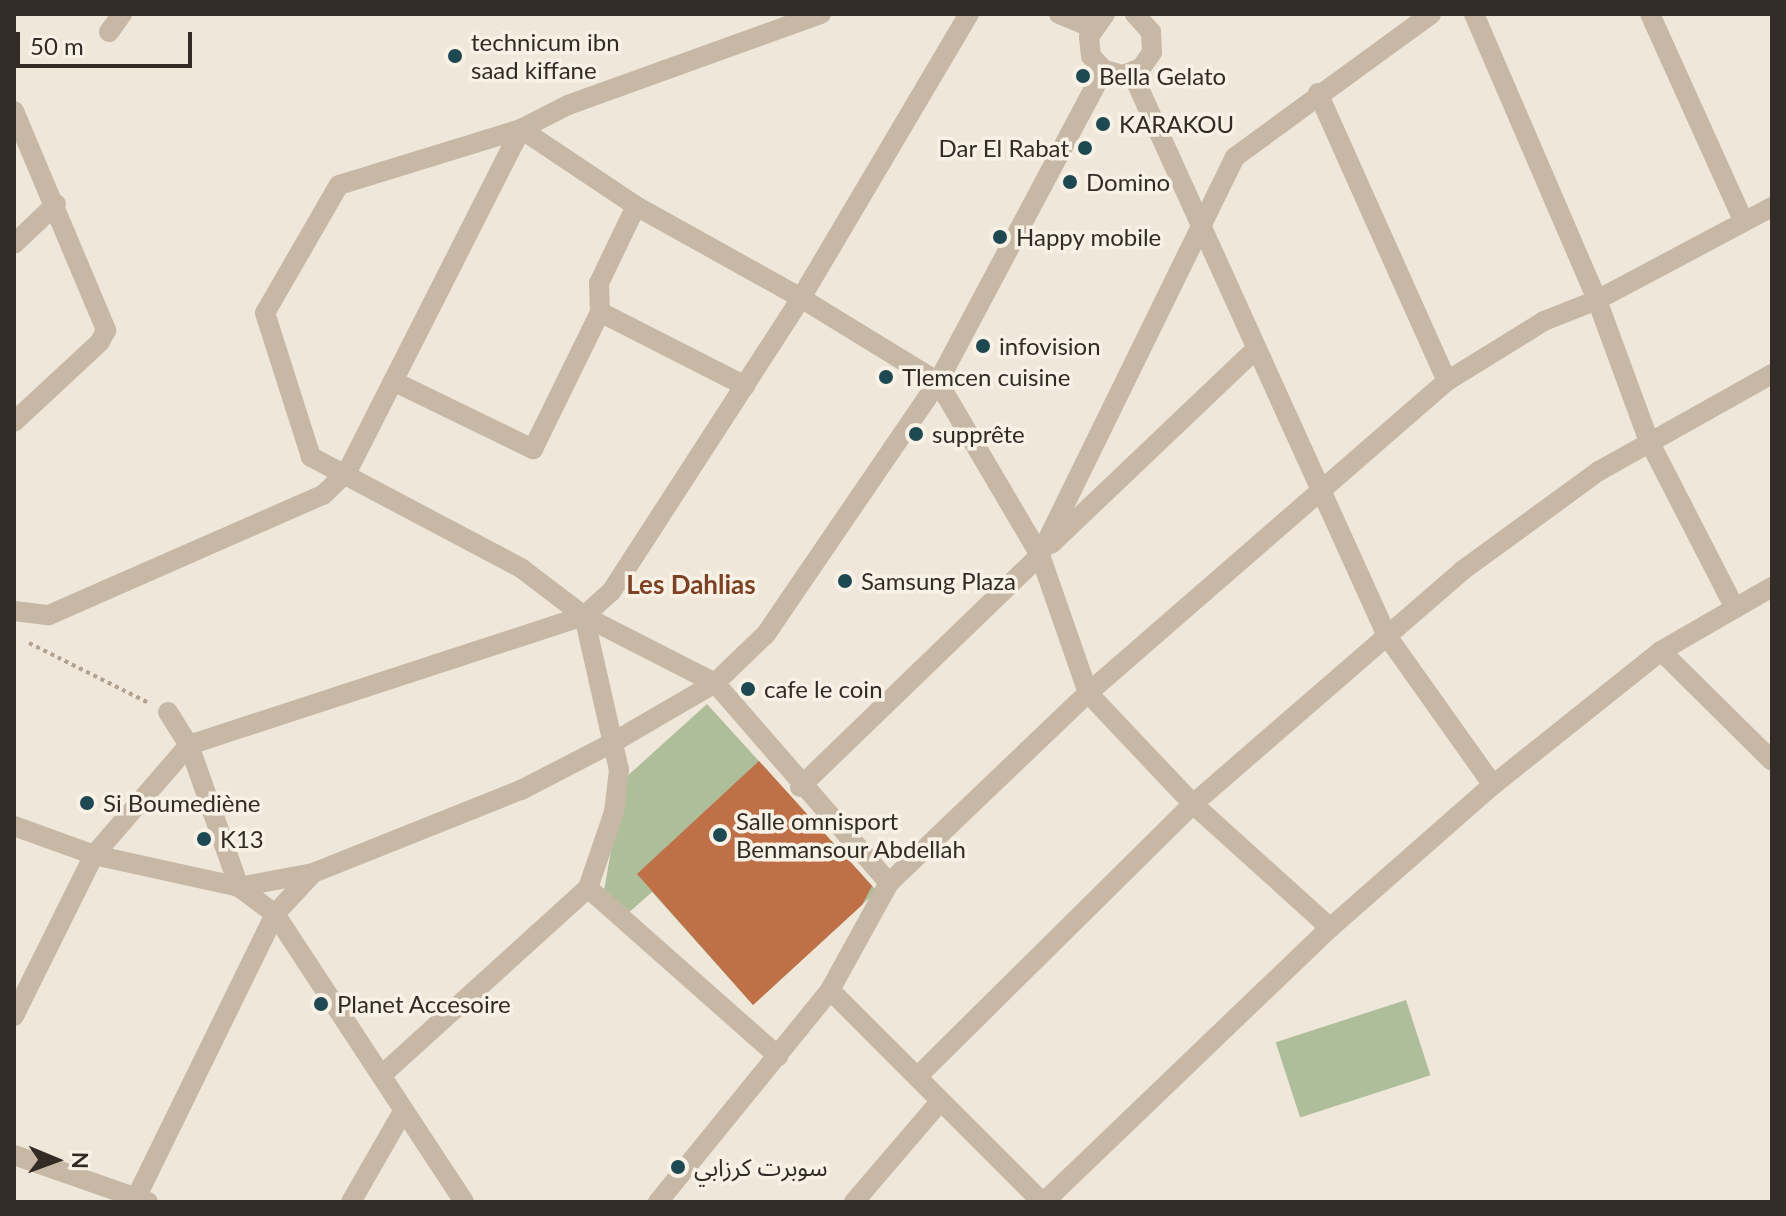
<!DOCTYPE html>
<html>
<head>
<meta charset="utf-8">
<style>
  body { margin:0 }
  #map { position:relative; width:1786px; height:1216px; overflow:hidden; background:#efe7d9; font-family:Lato,"Noto Sans Arabic",sans-serif }
  div>[style] { position:absolute }
  .green>* { inset:0; background:#aebd9a; transform-origin:0 0 }
  .building>* { inset:0; background:#bf7047 }
  .path>* { height:4px; margin-top:-2px; transform-origin:0; background:repeating-linear-gradient(90deg,#b2a290 0 4px,transparent 0 8px) }
  .minor>* { height:20px; margin:-10px; padding:0 10px; transform-origin:10px; border-radius:10px; background:#c7b8a6 }
  .dots>* { width:22px; height:22px; translate:-50% -50%; box-sizing:border-box; border:4px solid #f8f1e5; border-radius:50% }
  span { translate:-50% -50%; white-space:nowrap; text-align:center; line-height:1.15; -webkit-text-stroke:7px #f8f1e5; paint-order:stroke }
  .poi-label { font-size:24px; color:#332c26 }
  .left { translate:0 -50%; text-align:left }
  .right { translate:-100% -50%; text-align:right }
  .neighbourhood-label { font-size:26px; color:#7d4224; font-weight:700 }
  .frame { position:absolute; inset:0; border:16px solid #332c26; pointer-events:none }
  .north { position:absolute; left:16px; top:1120px; width:80px; height:80px; -webkit-text-stroke:6px #f8f1e5; paint-order:stroke; rotate:91deg; font-size:22px; font-weight:700; line-height:32px; text-align:center; color:#332c26 }
  .north::after { content:''; display:block; margin:auto; width:28px; height:36px; background:#332c26; clip-path:polygon(50% 0,100% 100%,50% 72%,0 100%) }
  .scale { position:absolute; left:16px; top:32px; width:176px; height:36px; box-sizing:border-box; border:4px solid #332c26; border-top:0; padding-left:10px; font-size:24px; line-height:28px; white-space:nowrap; color:#332c26; -webkit-text-stroke:6px #f8f1e5; paint-order:stroke }
</style>
</head>
<body>
<div id="map">
  <div class="green">
    <div style="clip-path:polygon(707px 704px,877px 891px,753px 1005px,652px 892px,626px 915px,604px 890px,624px 779px)"></div>
    <div style="left:1406px;top:1000px;width:79px;height:137px;rotate:72deg"></div>
  </div>
  <div class="building">
    <div style="clip-path:polygon(759px 761px,872px 886px,862px 905px,753px 1005px,637px 874px)"></div>
  </div>
  <div class="path">
    <div style="left:29px;top:643px;width:136px;rotate:26.6deg"></div>
  </div>
  <div class="minor">
    <div style="left:1059px;top:14px;width:35px;rotate:22deg"></div>
    <div style="left:1105px;top:14px;width:28px;rotate:125deg"></div>
    <div style="left:1089px;top:37px;width:19px;rotate:84deg"></div>
    <div style="left:1091px;top:56px;width:19px;rotate:47deg"></div>
    <div style="left:1104px;top:70px;width:20px;rotate:15deg"></div>
    <div style="left:1123px;top:75px;width:19px;rotate:-21deg"></div>
    <div style="left:1141px;top:68px;width:19px;rotate:-55deg"></div>
    <div style="left:1152px;top:52px;width:20px;rotate:-93deg"></div>
    <div style="left:1151px;top:32px;width:24px;rotate:-132deg"></div>
    <div style="left:1474px;top:14px;width:311px;rotate:66.7deg"></div>
    <div style="left:1597px;top:300px;width:150px;rotate:69.8deg"></div>
    <div style="left:1649px;top:441px;width:188px;rotate:62.8deg"></div>
    <div style="left:1650px;top:14px;width:228px;rotate:65.7deg"></div>
    <div style="left:109px;top:32px;width:22px;rotate:-54deg"></div>
    <div style="left:1132px;top:73px;width:618px;rotate:65.63deg"></div>
    <div style="left:1387px;top:636px;width:183px;rotate:54.6deg"></div>
    <div style="left:1318px;top:93px;width:316px;rotate:65.9deg"></div>
    <div style="left:14px;top:111px;width:238px;rotate:67.2deg"></div>
    <div style="left:106px;top:330px;width:13px;rotate:117deg"></div>
    <div style="left:100px;top:342px;width:117px;rotate:137.1deg"></div>
    <div style="left:14px;top:244px;width:58px;rotate:-43.6deg"></div>
    <div style="left:600px;top:312px;width:163px;rotate:27deg"></div>
    <div style="left:393px;top:381px;width:156px;rotate:25.9deg"></div>
    <div style="left:533px;top:449px;width:153px;rotate:-63.9deg"></div>
    <div style="left:600px;top:312px;width:29px;rotate:-92deg"></div>
    <div style="left:599px;top:283px;width:85px;rotate:-64.3deg"></div>
    <div style="left:1051px;top:544px;width:280px;rotate:-43.6deg"></div>
    <div style="left:14px;top:611px;width:35px;rotate:7deg"></div>
    <div style="left:49px;top:615px;width:299px;rotate:-23.7deg"></div>
    <div style="left:323px;top:495px;width:33px;rotate:-44deg"></div>
    <div style="left:347px;top:472px;width:385px;rotate:-63.1deg"></div>
    <div style="left:521px;top:129px;width:53px;rotate:-27.1deg"></div>
    <div style="left:568px;top:105px;width:269px;rotate:-19.8deg"></div>
    <div style="left:584px;top:616px;width:36px;rotate:-42deg"></div>
    <div style="left:611px;top:592px;width:350px;rotate:-57.1deg"></div>
    <div style="left:801px;top:298px;width:330px;rotate:-59.4deg"></div>
    <div style="left:1661px;top:651px;width:156px;rotate:44.7deg"></div>
    <div style="left:168px;top:712px;width:39px;rotate:58deg"></div>
    <div style="left:189px;top:745px;width:151px;rotate:70.6deg"></div>
    <div style="left:239px;top:887px;width:45px;rotate:36.9deg"></div>
    <div style="left:275px;top:914px;width:344px;rotate:56.7deg"></div>
    <div style="left:800px;top:787px;width:334px;rotate:-44deg"></div>
    <div style="left:1040px;top:555px;width:443px;rotate:-63.9deg"></div>
    <div style="left:1235px;top:157px;width:243px;rotate:-36.1deg"></div>
    <div style="left:14px;top:826px;width:85px;rotate:19.9deg"></div>
    <div style="left:94px;top:855px;width:148px;rotate:12.4deg"></div>
    <div style="left:239px;top:887px;width:75px;rotate:-10.7deg"></div>
    <div style="left:889px;top:883px;width:265px;rotate:-131deg"></div>
    <div style="left:715px;top:683px;width:147px;rotate:-152.9deg"></div>
    <div style="left:584px;top:616px;width:79px;rotate:-142.7deg"></div>
    <div style="left:521px;top:568px;width:238px;rotate:-152.1deg"></div>
    <div style="left:311px;top:457px;width:151px;rotate:-107.7deg"></div>
    <div style="left:265px;top:313px;width:148px;rotate:-60deg"></div>
    <div style="left:339px;top:185px;width:190px;rotate:-17.1deg"></div>
    <div style="left:521px;top:129px;width:138px;rotate:33.8deg"></div>
    <div style="left:636px;top:206px;width:189px;rotate:29.1deg"></div>
    <div style="left:801px;top:298px;width:161px;rotate:31.5deg"></div>
    <div style="left:938px;top:382px;width:201px;rotate:59.5deg"></div>
    <div style="left:1040px;top:555px;width:146px;rotate:70.8deg"></div>
    <div style="left:1088px;top:693px;width:153px;rotate:46.6deg"></div>
    <div style="left:1193px;top:804px;width:185px;rotate:42.1deg"></div>
    <div style="left:588px;top:888px;width:254px;rotate:41.5deg"></div>
    <div style="left:830px;top:990px;width:300px;rotate:45deg"></div>
    <div style="left:14px;top:1016px;width:180px;rotate:-63.6deg"></div>
    <div style="left:94px;top:855px;width:145px;rotate:-49.2deg"></div>
    <div style="left:189px;top:745px;width:416px;rotate:-18.1deg"></div>
    <div style="left:584px;top:616px;width:158px;rotate:77.2deg"></div>
    <div style="left:619px;top:770px;width:42px;rotate:96.8deg"></div>
    <div style="left:614px;top:812px;width:80px;rotate:108.9deg"></div>
    <div style="left:588px;top:888px;width:277px;rotate:137.8deg"></div>
    <div style="left:917px;top:1077px;width:388px;rotate:-44.7deg"></div>
    <div style="left:1193px;top:804px;width:357px;rotate:-40.9deg"></div>
    <div style="left:1463px;top:570px;width:168px;rotate:-36.1deg"></div>
    <div style="left:1599px;top:471px;width:198px;rotate:-29.3deg"></div>
    <div style="left:14px;top:1155px;width:142px;rotate:19.3deg"></div>
    <div style="left:134px;top:1202px;width:321px;rotate:-63.9deg"></div>
    <div style="left:275px;top:914px;width:56px;rotate:-47.2deg"></div>
    <div style="left:313px;top:873px;width:224px;rotate:-21.8deg"></div>
    <div style="left:521px;top:790px;width:102px;rotate:-27.3deg"></div>
    <div style="left:612px;top:743px;width:119px;rotate:-30.2deg"></div>
    <div style="left:715px;top:683px;width:71px;rotate:-43.9deg"></div>
    <div style="left:766px;top:634px;width:305px;rotate:-55.7deg"></div>
    <div style="left:938px;top:382px;width:353px;rotate:-62deg"></div>
    <div style="left:351px;top:1202px;width:106px;rotate:-60.1deg"></div>
    <div style="left:658px;top:1202px;width:273px;rotate:-50.9deg"></div>
    <div style="left:830px;top:990px;width:122px;rotate:-61.1deg"></div>
    <div style="left:889px;top:883px;width:275px;rotate:-43.7deg"></div>
    <div style="left:1088px;top:693px;width:476px;rotate:-41deg"></div>
    <div style="left:1447px;top:381px;width:114px;rotate:-31.7deg"></div>
    <div style="left:1544px;top:321px;width:57px;rotate:-21.6deg"></div>
    <div style="left:1597px;top:300px;width:198px;rotate:-28deg"></div>
    <div style="left:854px;top:1202px;width:129px;rotate:-49.4deg"></div>
    <div style="left:1044px;top:1202px;width:396px;rotate:-43.8deg"></div>
    <div style="left:1330px;top:928px;width:217px;rotate:-41.3deg"></div>
    <div style="left:1493px;top:785px;width:215px;rotate:-38.6deg"></div>
    <div style="left:1661px;top:651px;width:128px;rotate:-30deg"></div>
  </div>
  <div class="dots">
    <div style="left:455px;top:56px;background:#1e4952"></div>
    <div style="left:1083px;top:76px;background:#1e4952"></div>
    <div style="left:1103px;top:124px;background:#1e4952"></div>
    <div style="left:1085px;top:148px;background:#1e4952"></div>
    <div style="left:1070px;top:182px;background:#1e4952"></div>
    <div style="left:1000px;top:237px;background:#1e4952"></div>
    <div style="left:983px;top:346px;background:#1e4952"></div>
    <div style="left:886px;top:377px;background:#1e4952"></div>
    <div style="left:916px;top:434px;background:#1e4952"></div>
    <div style="left:845px;top:581px;background:#1e4952"></div>
    <div style="left:748px;top:689px;background:#1e4952"></div>
    <div style="left:87px;top:803px;background:#1e4952"></div>
    <div style="left:720px;top:835px;background:#1e4952"></div>
    <div style="left:204px;top:839px;background:#1e4952"></div>
    <div style="left:321px;top:1004px;background:#1e4952"></div>
    <div style="left:678px;top:1167px;background:#1e4952"></div>
  </div>
  <div class="poi-label">
    <span class="left" style="left:471px;top:56px">technicum ibn<br>saad kiffane</span>
    <span class="left" style="left:1099px;top:76px">Bella Gelato</span>
    <span class="left" style="left:1119px;top:124px">KARAKOU</span>
    <span class="right" style="left:1069px;top:148px">Dar El Rabat</span>
    <span class="left" style="left:1086px;top:182px">Domino</span>
    <span class="left" style="left:1016px;top:237px">Happy mobile</span>
    <span class="left" style="left:999px;top:346px">infovision</span>
    <span class="left" style="left:902px;top:377px">Tlemcen cuisine</span>
    <span class="left" style="left:932px;top:434px">supprête</span>
    <span class="left" style="left:861px;top:581px">Samsung Plaza</span>
    <span class="left" style="left:764px;top:689px">cafe le coin</span>
    <span class="left" style="left:103px;top:803px">Si Boumediène</span>
    <span class="left" style="left:736px;top:835px">Salle omnisport<br>Benmansour Abdellah</span>
    <span class="left" style="left:220px;top:839px">K13</span>
    <span class="left" style="left:337px;top:1004px">Planet Accesoire</span>
    <span class="left" style="left:694px;top:1167px">سوبرت كرزابي</span>
  </div>
  <div class="neighbourhood-label">
    <span style="left:691px;top:585px">Les Dahlias</span>
  </div>
  <div class="frame"></div>
  <div class="north">N</div>
  <div class="scale">50 m</div>
</div>
</body>
</html>
